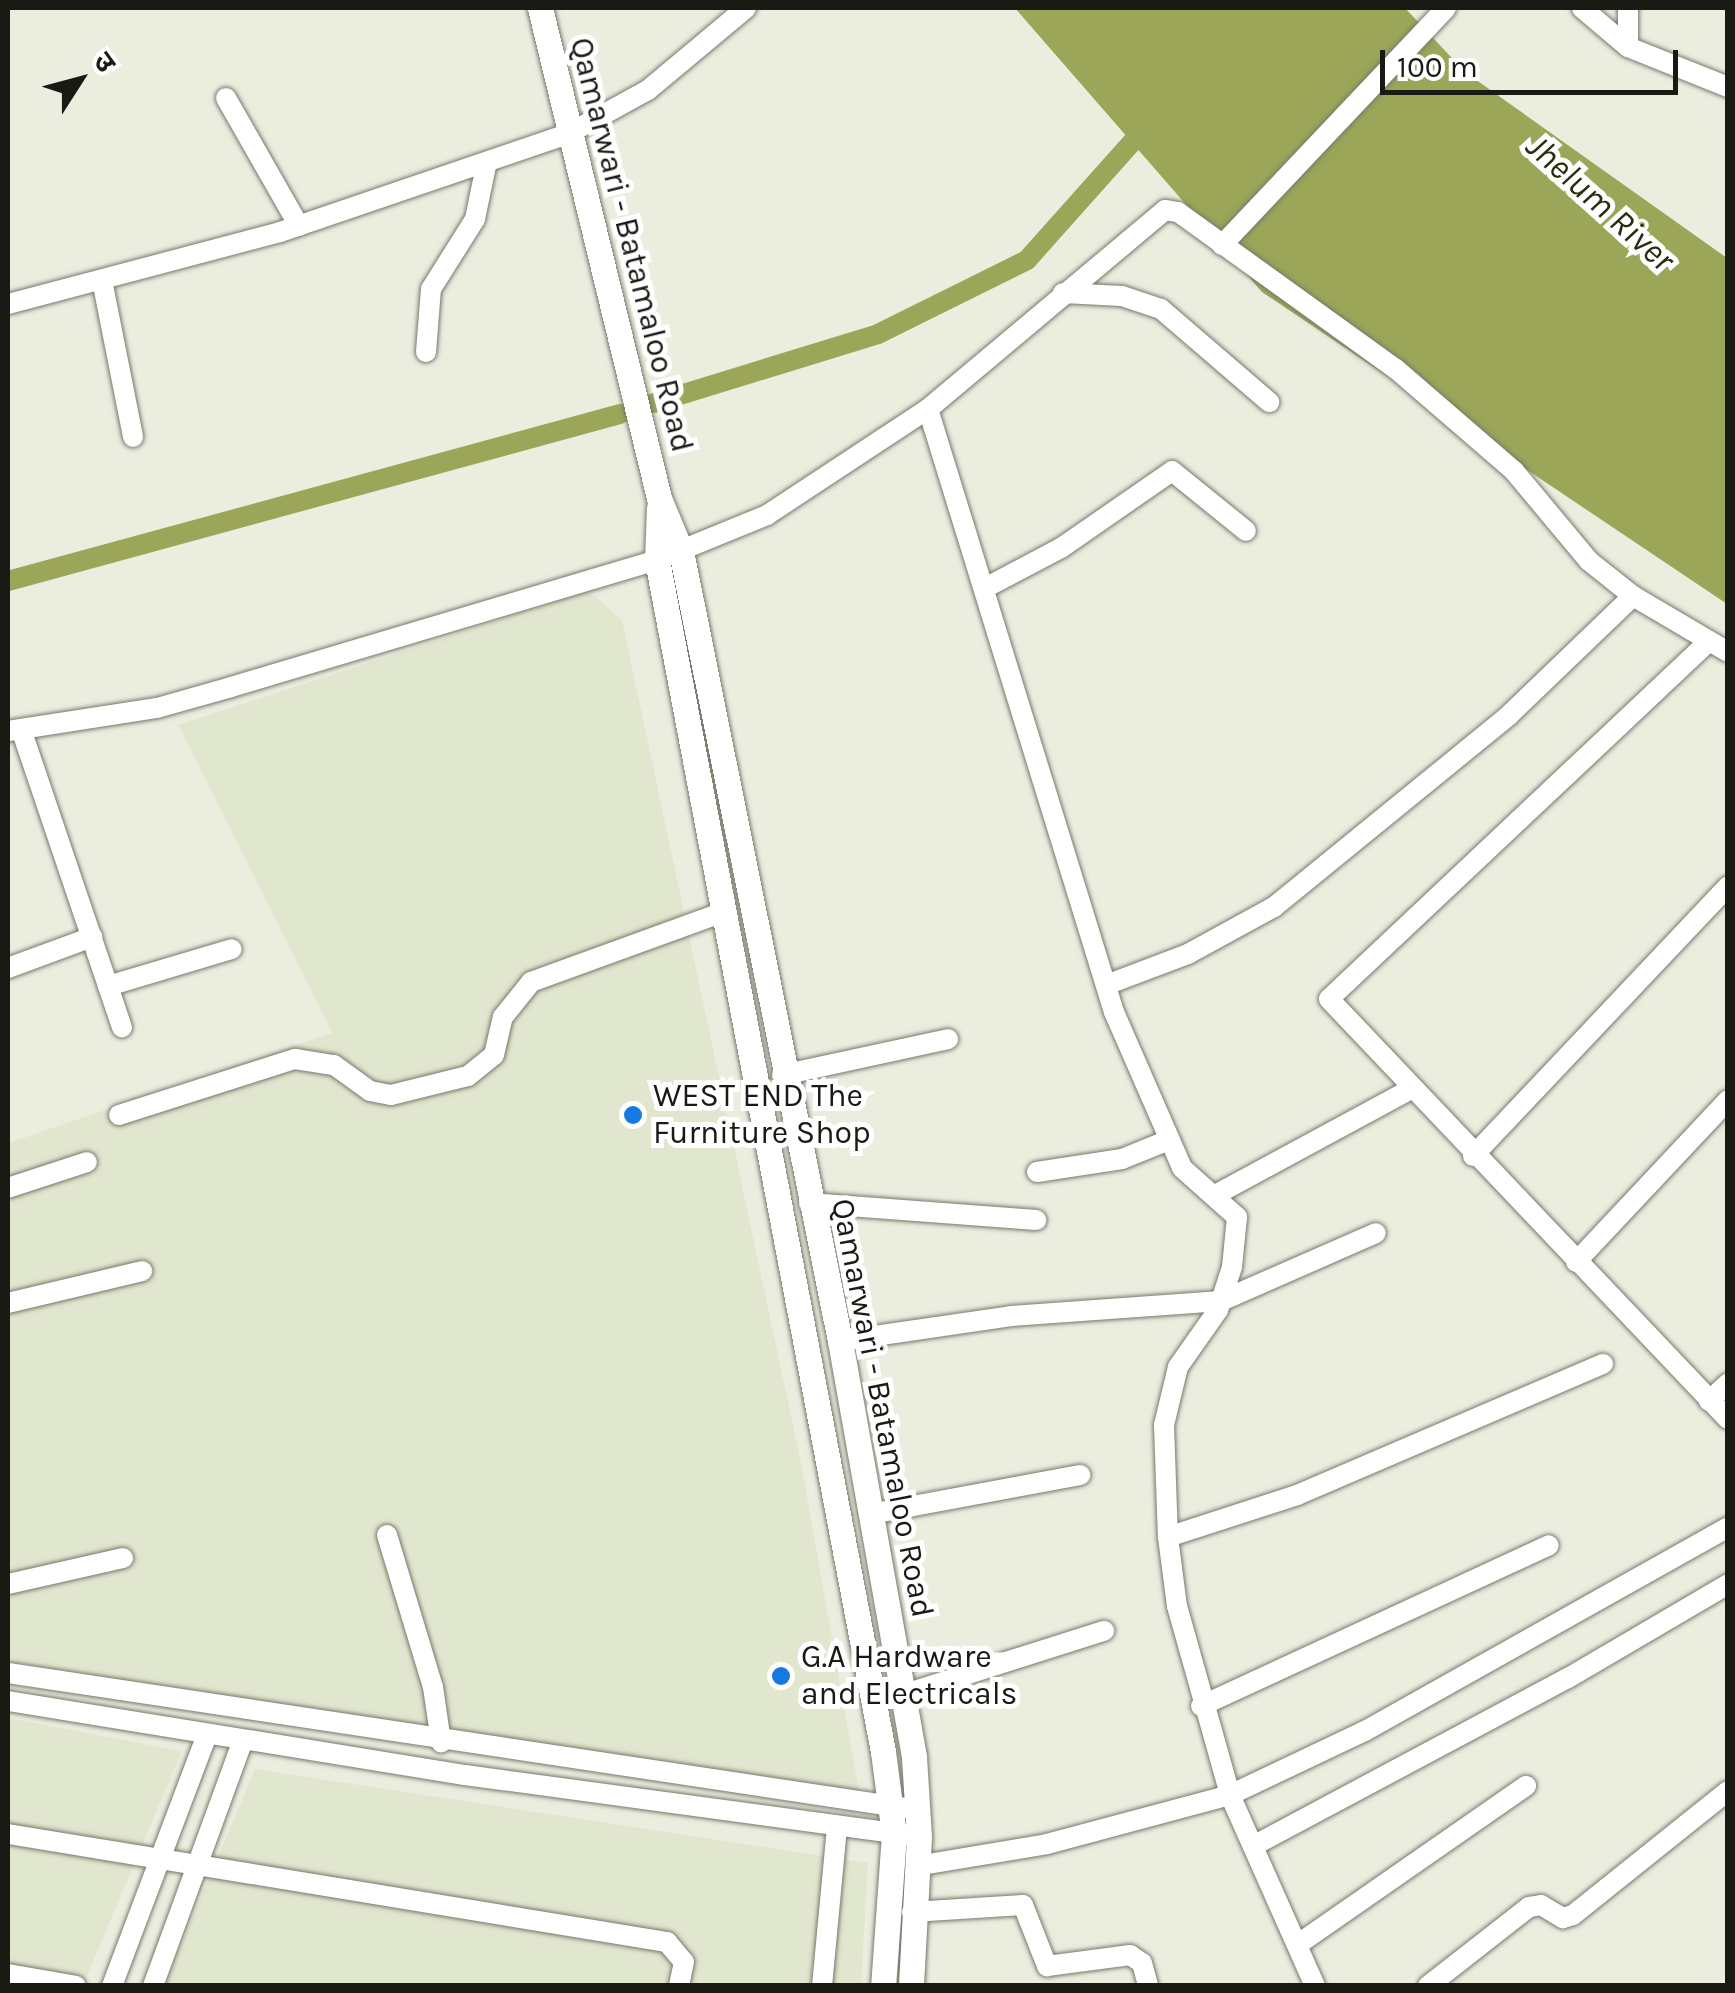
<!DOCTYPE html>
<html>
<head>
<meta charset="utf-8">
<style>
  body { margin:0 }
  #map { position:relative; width:1735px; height:1993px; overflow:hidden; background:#ebeedf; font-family:Karla,"Noto Sans Devanagari",sans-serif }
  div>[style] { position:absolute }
  .built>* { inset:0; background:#e1e6cf }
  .water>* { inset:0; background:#9ba659 }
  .canal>* { height:20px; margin:-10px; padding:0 10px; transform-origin:10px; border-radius:10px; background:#9ba659 }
  .roads { filter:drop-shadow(0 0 2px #76796b) drop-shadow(0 0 2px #76796b) }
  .minor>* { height:20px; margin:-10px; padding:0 10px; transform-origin:10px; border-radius:10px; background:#fff }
  .major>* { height:25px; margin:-12.5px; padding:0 12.5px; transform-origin:12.5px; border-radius:12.5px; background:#fff }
  .dots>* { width:28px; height:28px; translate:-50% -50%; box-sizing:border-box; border:5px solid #fff; border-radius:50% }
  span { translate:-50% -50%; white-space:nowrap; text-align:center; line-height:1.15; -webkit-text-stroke:10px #fff; paint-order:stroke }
  .street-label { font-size:32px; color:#191a14 }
  .poi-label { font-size:32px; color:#191a14 }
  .left { translate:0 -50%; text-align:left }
  .water-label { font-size:35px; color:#292d0b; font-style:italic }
  .frame { position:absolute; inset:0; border:10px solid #191a14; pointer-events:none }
  .north { position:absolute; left:30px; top:30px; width:100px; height:100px; -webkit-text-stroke:8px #fff; paint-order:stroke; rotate:54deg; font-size:28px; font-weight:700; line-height:40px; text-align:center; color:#191a14 }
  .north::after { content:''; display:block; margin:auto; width:35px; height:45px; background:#191a14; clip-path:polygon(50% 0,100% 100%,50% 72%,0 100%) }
  .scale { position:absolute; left:1380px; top:50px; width:298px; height:45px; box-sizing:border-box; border:5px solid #191a14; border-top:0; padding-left:12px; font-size:30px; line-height:35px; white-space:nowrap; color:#191a14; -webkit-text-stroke:8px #fff; paint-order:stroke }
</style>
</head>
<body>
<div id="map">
  <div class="built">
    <div style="clip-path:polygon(588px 591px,622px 620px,802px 1468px,861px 1803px,8px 1661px,8px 1143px,332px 1033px,178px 725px)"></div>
    <div style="clip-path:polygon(8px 1718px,182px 1751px,83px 1985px,8px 1985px)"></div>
    <div style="clip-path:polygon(255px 1769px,868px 1863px,861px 1985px,164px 1986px)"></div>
  </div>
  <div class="water">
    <div style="clip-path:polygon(1015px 8px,1405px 8px,1465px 72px,1727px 258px,1727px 604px,1262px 292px)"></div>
  </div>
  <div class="canal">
    <div style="left:654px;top:403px;width:234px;rotate:-17.1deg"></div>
    <div style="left:878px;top:334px;width:166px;rotate:-26.4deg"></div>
    <div style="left:1027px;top:260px;width:158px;rotate:-48.3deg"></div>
    <div style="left:8px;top:581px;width:634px;rotate:-15.26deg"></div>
  </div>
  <div class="roads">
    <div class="minor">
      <div style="left:1582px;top:8px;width:60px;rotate:40.3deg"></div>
      <div style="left:1628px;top:47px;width:108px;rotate:21.8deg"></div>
      <div style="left:1628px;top:8px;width:39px;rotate:90deg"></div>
      <div style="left:226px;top:98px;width:147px;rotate:60.3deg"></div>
      <div style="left:1222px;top:245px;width:326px;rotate:-46.6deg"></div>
      <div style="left:102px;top:280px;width:160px;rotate:78.8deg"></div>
      <div style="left:1063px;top:293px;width:59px;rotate:2.9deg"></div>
      <div style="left:1122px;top:296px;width:41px;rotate:18.4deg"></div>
      <div style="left:1161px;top:309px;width:143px;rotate:40.7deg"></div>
      <div style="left:8px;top:304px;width:281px;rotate:-14.8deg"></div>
      <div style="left:280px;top:232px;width:304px;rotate:-18.8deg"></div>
      <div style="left:568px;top:134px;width:91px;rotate:-28.8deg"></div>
      <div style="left:648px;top:90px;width:128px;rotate:-39.9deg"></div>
      <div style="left:426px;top:352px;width:63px;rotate:-85.5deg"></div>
      <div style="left:431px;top:289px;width:83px;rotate:-57.8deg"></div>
      <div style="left:475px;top:219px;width:54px;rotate:-78.3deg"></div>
      <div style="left:928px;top:409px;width:631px;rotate:72.86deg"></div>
      <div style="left:1114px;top:1012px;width:170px;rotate:66.4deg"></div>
      <div style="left:1182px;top:1168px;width:74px;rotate:41.7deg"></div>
      <div style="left:1237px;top:1217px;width:50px;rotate:95.7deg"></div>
      <div style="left:1232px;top:1267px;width:45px;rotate:108deg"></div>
      <div style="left:1218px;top:1310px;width:70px;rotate:125.1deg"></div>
      <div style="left:1178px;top:1367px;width:60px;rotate:103.6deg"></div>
      <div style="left:1164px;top:1425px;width:112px;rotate:88deg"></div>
      <div style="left:1168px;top:1537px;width:70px;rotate:82.6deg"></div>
      <div style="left:1177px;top:1606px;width:196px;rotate:74.3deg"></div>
      <div style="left:1230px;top:1795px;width:209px;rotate:66deg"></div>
      <div style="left:985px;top:588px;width:86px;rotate:-27.8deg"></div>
      <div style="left:1061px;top:548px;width:135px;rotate:-34.7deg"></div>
      <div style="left:1172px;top:471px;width:95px;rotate:39deg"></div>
      <div style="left:1707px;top:643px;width:519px;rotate:136.72deg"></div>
      <div style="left:1329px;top:999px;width:579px;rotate:46.47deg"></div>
      <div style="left:21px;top:729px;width:315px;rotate:71.3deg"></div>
      <div style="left:8px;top:731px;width:151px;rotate:-8.8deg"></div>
      <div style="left:157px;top:708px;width:77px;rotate:-15.8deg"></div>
      <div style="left:231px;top:687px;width:445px;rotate:-16.6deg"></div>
      <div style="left:657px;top:560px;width:119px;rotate:-22.2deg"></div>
      <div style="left:767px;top:515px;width:193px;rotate:-33.4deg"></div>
      <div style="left:928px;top:409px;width:309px;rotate:-40deg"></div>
      <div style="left:1165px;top:210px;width:13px;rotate:9deg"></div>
      <div style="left:1178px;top:212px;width:269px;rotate:35.8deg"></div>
      <div style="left:1396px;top:369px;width:156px;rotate:40.8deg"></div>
      <div style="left:1514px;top:471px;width:117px;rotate:50.2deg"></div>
      <div style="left:1589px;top:561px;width:56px;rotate:38.5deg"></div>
      <div style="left:1633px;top:596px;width:110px;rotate:30.5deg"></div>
      <div style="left:8px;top:968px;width:90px;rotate:-20.3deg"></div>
      <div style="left:1106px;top:985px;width:88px;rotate:-20.7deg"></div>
      <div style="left:1188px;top:954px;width:98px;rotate:-28.7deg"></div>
      <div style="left:1274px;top:907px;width:303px;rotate:-39.2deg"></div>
      <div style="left:1509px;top:715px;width:172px;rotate:-43.8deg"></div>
      <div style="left:108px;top:986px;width:129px;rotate:-16.6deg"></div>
      <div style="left:782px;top:1075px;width:170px;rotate:-12.2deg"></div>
      <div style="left:119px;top:1115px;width:185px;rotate:-17.7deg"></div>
      <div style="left:295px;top:1059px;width:39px;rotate:9deg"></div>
      <div style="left:334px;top:1065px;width:44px;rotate:35.8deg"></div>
      <div style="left:370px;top:1091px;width:21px;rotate:11deg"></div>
      <div style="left:391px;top:1095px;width:79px;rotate:-13.9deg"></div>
      <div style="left:468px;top:1076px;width:33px;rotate:-39deg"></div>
      <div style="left:494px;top:1055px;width:39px;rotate:-77deg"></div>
      <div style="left:503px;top:1017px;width:45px;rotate:-51.3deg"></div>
      <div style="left:531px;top:982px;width:204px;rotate:-20deg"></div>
      <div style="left:1473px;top:1156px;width:371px;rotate:-46.6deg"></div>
      <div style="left:1037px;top:1172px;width:86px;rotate:-8.7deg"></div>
      <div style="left:1122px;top:1159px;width:51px;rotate:-22deg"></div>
      <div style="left:8px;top:1188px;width:83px;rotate:-18.2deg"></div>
      <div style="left:1217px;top:1194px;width:218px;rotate:-28.4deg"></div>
      <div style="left:809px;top:1203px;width:228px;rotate:4.3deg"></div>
      <div style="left:1576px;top:1262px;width:222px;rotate:-46.8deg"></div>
      <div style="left:8px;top:1303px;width:138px;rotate:-13.4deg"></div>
      <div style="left:840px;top:1341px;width:173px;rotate:-8.3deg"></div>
      <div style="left:1011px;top:1316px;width:211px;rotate:-4.1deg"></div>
      <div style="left:1221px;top:1301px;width:169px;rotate:-23.7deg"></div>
      <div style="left:1709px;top:1401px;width:26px;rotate:-43deg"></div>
      <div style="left:870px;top:1514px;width:214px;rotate:-10.5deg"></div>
      <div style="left:387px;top:1535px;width:159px;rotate:73.2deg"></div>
      <div style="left:433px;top:1687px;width:56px;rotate:81.7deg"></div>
      <div style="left:1168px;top:1537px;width:136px;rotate:-18deg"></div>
      <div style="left:1297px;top:1495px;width:333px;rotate:-23.2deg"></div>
      <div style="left:8px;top:1584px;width:118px;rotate:-12.7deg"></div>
      <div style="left:8px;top:1673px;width:907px;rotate:8.56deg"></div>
      <div style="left:905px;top:1694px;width:209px;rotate:-17.6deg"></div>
      <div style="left:8px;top:1701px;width:463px;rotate:9.2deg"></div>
      <div style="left:465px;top:1775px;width:446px;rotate:7.7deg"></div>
      <div style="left:1201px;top:1706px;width:383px;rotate:-24.8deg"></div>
      <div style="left:8px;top:1834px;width:668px;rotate:9.31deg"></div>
      <div style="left:667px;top:1942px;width:26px;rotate:50deg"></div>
      <div style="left:684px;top:1962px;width:25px;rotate:102deg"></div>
      <div style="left:1253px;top:1846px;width:357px;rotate:-28.1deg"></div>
      <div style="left:1568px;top:1678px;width:186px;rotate:-30.4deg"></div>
      <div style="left:916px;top:1866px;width:133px;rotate:-9.5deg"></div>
      <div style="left:1047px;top:1844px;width:189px;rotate:-15deg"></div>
      <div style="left:1230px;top:1795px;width:149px;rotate:-25.4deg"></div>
      <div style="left:1365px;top:1731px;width:416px;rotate:-29.3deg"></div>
      <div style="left:912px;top:1912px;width:111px;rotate:-3.6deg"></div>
      <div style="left:1023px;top:1905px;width:66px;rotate:68.5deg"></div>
      <div style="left:1047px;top:1966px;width:84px;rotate:-7.5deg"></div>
      <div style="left:1130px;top:1955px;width:14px;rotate:34deg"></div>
      <div style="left:1142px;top:1963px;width:24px;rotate:75deg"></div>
      <div style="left:1297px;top:1945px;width:279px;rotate:-34.8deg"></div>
      <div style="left:8px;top:1974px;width:69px;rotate:10deg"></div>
      <div style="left:112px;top:1986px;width:269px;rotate:-69.3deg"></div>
      <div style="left:153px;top:1986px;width:262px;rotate:-69.9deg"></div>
      <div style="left:822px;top:1986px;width:161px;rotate:-84.6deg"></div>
      <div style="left:1428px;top:1986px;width:128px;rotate:-38deg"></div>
      <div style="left:1529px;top:1907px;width:12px;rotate:-9deg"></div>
      <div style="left:1541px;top:1905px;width:26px;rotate:31deg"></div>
      <div style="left:1563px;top:1918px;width:10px;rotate:-17deg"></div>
      <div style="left:1573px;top:1915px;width:198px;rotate:-38.7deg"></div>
    </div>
    <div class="major">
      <div style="left:540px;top:8px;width:504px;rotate:76.35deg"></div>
      <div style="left:659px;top:498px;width:57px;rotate:67.5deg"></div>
      <div style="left:681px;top:551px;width:806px;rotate:78.62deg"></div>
      <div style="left:840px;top:1341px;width:423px;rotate:79.9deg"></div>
      <div style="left:914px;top:1757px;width:80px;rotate:86.4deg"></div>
      <div style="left:919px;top:1837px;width:149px;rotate:93.1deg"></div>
      <div style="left:659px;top:508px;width:52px;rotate:92.2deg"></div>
      <div style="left:657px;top:560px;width:1213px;rotate:79.26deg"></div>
      <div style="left:883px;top:1752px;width:83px;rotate:82.4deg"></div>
      <div style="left:894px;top:1834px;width:152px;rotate:94.1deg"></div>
    </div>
  </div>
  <div class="dots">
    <div style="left:633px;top:1115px;background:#1579e1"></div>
    <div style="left:781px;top:1676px;background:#1579e1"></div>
  </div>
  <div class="street-label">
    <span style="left:631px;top:245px;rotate:76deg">Qamarwari - Batamaloo Road</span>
    <span style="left:882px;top:1408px;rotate:79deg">Qamarwari - Batamaloo Road</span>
  </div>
  <div class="poi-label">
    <span class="left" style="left:653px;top:1115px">WEST END The<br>Furniture Shop</span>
    <span class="left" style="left:801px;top:1676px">G.A Hardware<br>and Electricals</span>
  </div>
  <div class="water-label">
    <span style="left:1600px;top:203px;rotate:42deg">Jhelum River</span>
  </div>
  <div class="frame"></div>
  <div class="north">उ</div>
  <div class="scale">100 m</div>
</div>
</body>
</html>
